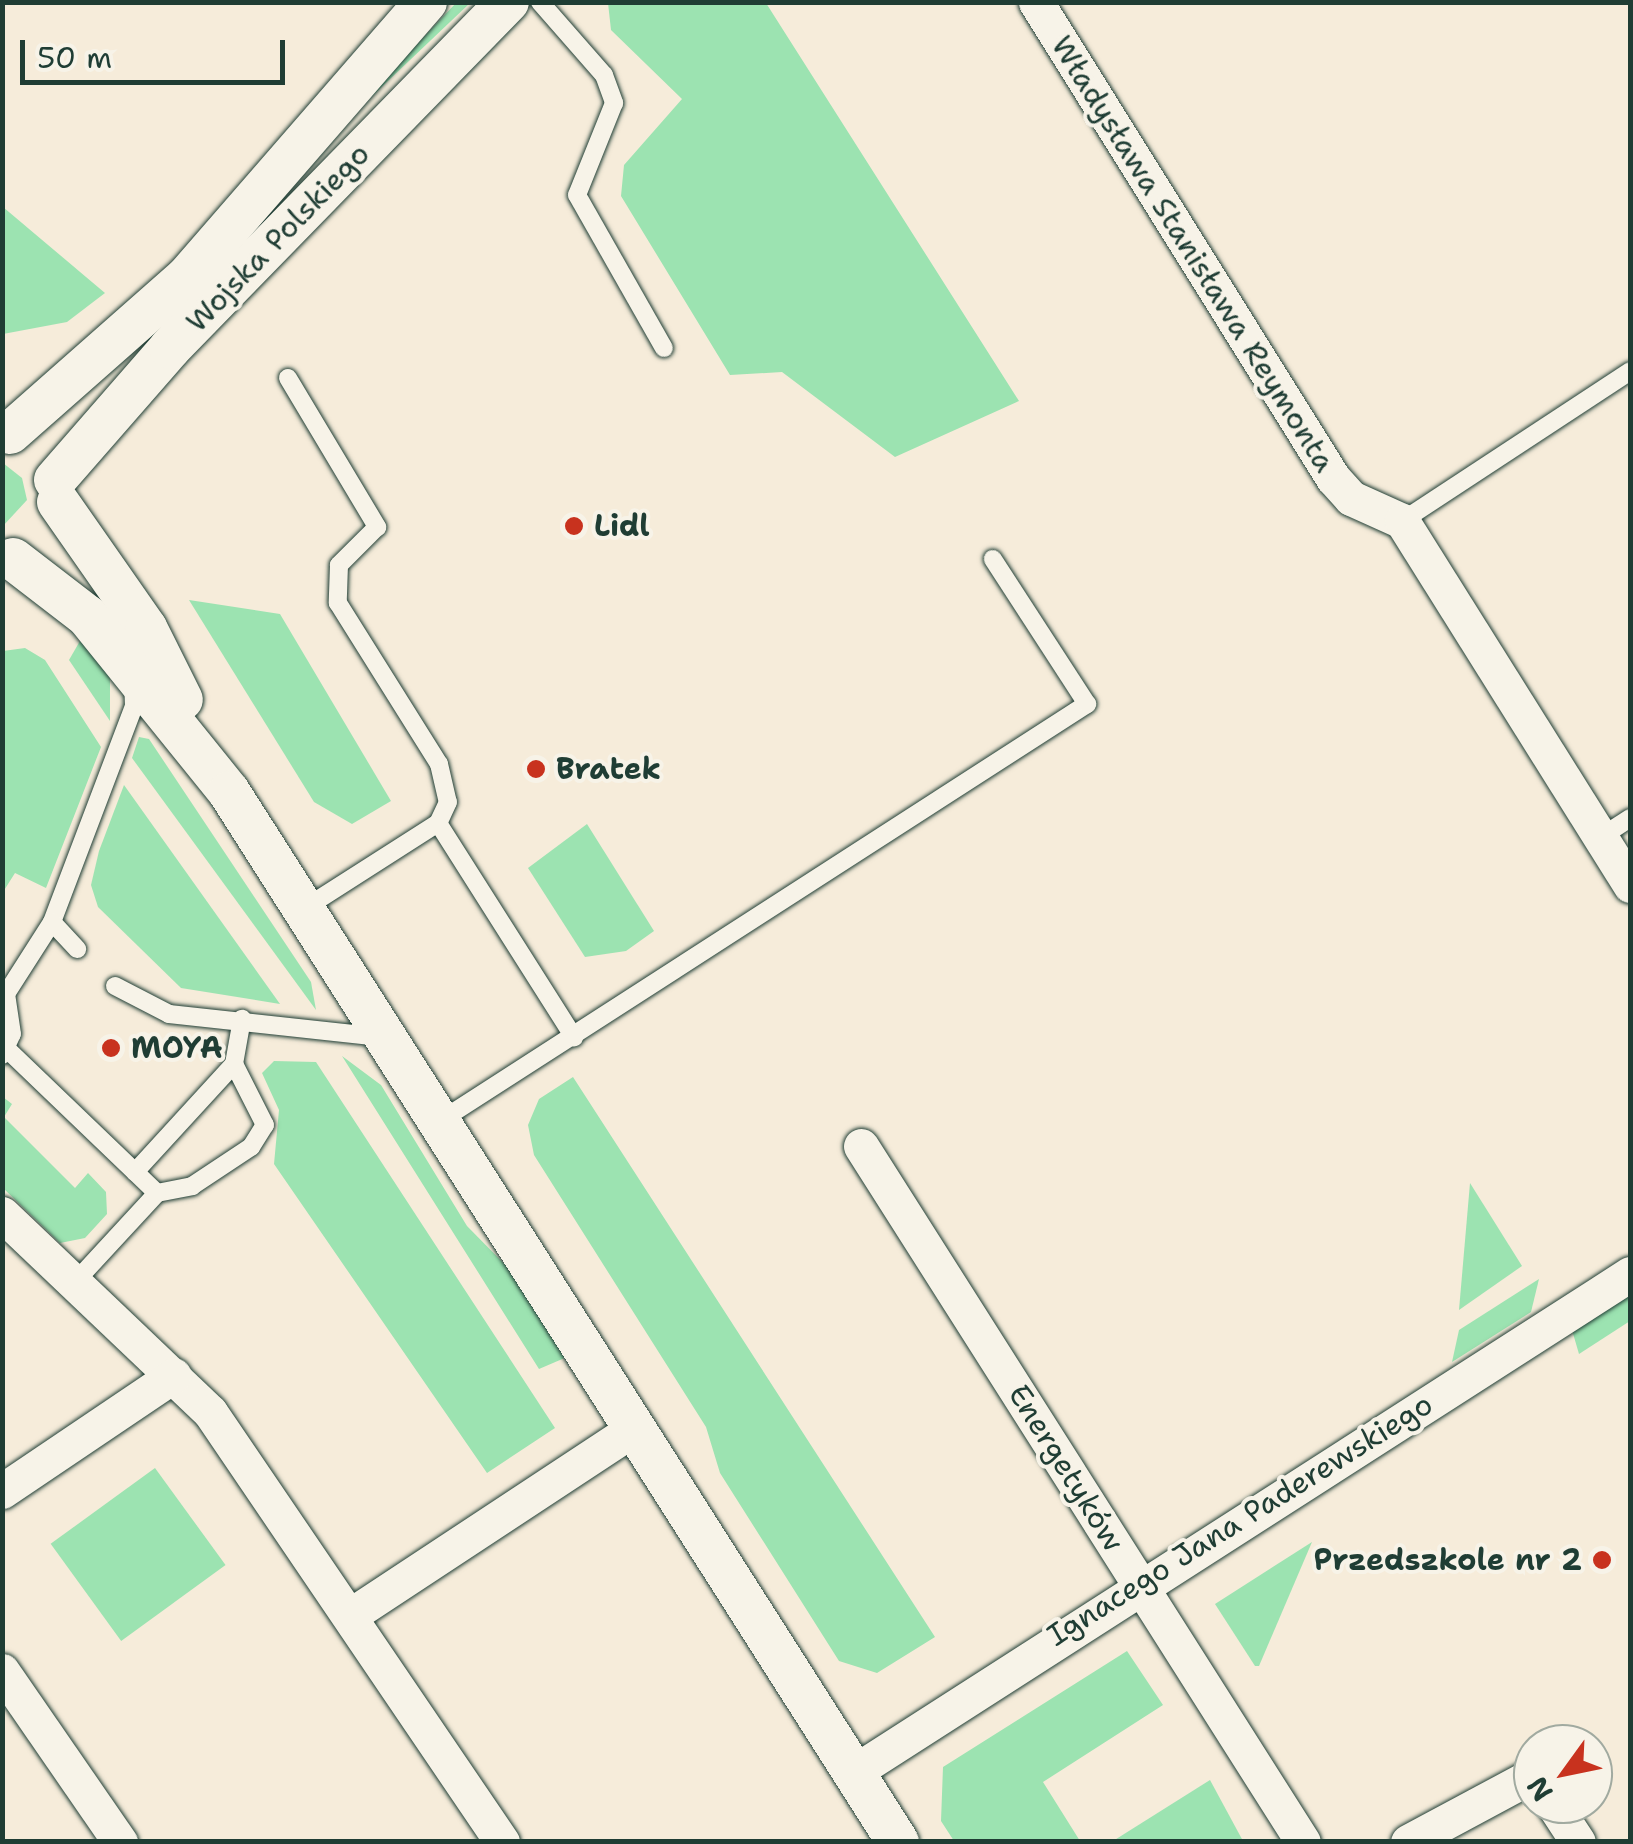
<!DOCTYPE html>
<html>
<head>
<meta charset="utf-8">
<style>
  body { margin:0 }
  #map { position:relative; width:1633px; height:1844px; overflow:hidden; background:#f6ecda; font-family:"Shantell Sans",sans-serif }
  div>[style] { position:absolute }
  .green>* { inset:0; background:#9ce3b1; transform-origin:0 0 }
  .roads { filter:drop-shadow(0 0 2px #1f3d34) drop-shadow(0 0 2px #1f3d34) }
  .service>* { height:18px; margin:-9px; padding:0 9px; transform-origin:9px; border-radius:9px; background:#f7f3e8 }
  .minor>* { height:35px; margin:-17.5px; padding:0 17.5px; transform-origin:17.5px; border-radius:17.5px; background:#f7f3e8 }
  .tertiary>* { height:42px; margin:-21px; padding:0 21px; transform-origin:21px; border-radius:21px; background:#f7f3e8 }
  .dots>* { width:28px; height:28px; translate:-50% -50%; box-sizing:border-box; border:5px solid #f7f3e8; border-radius:50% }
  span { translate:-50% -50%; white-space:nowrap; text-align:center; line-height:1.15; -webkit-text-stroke:8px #f7f3e8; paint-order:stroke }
  .street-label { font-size:30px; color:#1f3d34 }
  .poi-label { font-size:30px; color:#1f3d34; font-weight:700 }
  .left { translate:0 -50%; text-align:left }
  .right { translate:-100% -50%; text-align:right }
  .frame { position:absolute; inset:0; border:5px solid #1f3d34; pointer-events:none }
  .north { position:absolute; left:1513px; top:1724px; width:100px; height:100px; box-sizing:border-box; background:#f7f3e8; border:2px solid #a1aaa0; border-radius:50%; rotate:237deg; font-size:28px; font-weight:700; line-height:40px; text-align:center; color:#1f3d34 }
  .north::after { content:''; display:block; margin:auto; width:35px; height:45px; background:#c8321e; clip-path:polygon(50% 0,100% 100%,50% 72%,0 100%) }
  .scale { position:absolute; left:20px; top:40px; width:265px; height:45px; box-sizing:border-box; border:5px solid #1f3d34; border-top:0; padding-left:12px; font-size:30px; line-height:35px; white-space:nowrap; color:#1f3d34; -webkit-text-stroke:8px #f7f3e8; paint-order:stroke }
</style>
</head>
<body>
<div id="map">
  <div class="green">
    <div style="clip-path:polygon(456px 3px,470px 3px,330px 136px)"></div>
    <div style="clip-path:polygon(608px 3px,766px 3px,1019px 401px,895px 457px,782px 372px,730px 375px,621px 196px,624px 165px,682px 99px,611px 30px)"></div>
    <div style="clip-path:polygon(2px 207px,3px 207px,105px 293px,67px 322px,3px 334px)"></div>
    <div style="clip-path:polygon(3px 463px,22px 478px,27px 500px,3px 526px)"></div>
    <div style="clip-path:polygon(189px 600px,280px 614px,391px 801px,352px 824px,314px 802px)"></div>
    <div style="clip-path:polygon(84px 634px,110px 678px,110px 721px,69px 660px)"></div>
    <div style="clip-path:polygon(25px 648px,45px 660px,101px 747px,46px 888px,15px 873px,3px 892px,3px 651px)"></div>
    <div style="clip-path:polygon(139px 737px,149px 739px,311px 982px,316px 1010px,132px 758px)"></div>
    <div style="clip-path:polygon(124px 785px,280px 1004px,181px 988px,98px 907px,91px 885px,99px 851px)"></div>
    <div style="clip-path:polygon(587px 824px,654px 931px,626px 951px,585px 957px,528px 868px)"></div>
    <div style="clip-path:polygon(342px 1056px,381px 1085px,467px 1226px,519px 1279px,567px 1357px,539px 1369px)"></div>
    <div style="clip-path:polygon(274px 1061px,316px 1062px,555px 1428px,487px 1473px,274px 1164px,279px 1110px,262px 1073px)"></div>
    <div style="clip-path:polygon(573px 1077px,935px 1637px,877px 1673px,839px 1661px,720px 1473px,706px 1427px,534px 1155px,528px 1125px,539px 1099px)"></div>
    <div style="clip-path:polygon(3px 1097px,12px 1104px,4px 1117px,75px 1188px,88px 1173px,106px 1192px,107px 1214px,85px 1238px,60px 1243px,3px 1188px)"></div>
    <div style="clip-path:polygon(1470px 1183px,1522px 1266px,1459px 1310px)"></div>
    <div style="clip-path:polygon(1539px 1279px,1531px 1312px,1452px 1362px,1459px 1330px)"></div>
    <div style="clip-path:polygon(1630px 1293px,1630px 1321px,1579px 1354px,1572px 1330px)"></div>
    <div style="left:155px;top:1468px;width:120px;height:129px;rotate:54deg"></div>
    <div style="clip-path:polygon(1312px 1542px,1259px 1666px,1255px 1666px,1215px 1604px)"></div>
    <div style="clip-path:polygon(1127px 1651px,1163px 1705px,1043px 1782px,1080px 1841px,954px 1841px,941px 1821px,943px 1767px)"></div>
    <div style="clip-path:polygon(1210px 1780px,1243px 1841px,1113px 1841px)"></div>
  </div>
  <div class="roads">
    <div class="service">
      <div style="left:540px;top:2px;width:97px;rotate:48.8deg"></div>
      <div style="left:604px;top:75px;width:30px;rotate:70deg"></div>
      <div style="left:614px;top:103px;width:99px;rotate:111.9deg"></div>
      <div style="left:577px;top:195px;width:176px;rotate:60.4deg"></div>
      <div style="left:288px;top:378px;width:174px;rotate:59.1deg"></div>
      <div style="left:377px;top:527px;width:54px;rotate:135deg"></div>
      <div style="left:339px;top:565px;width:38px;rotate:92deg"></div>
      <div style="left:338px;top:603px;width:190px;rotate:57.9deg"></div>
      <div style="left:439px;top:764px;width:39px;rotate:77deg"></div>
      <div style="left:448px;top:802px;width:23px;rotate:115deg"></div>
      <div style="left:438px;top:823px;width:158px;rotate:147.4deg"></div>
      <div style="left:1402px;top:521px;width:273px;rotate:-33.3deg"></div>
      <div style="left:438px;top:823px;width:254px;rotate:57.6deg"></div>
      <div style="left:1601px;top:837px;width:35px;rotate:-33deg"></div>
      <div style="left:52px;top:922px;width:231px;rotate:-69.2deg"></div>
      <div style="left:134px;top:706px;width:23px;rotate:-92deg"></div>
      <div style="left:115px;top:986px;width:61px;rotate:27.4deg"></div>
      <div style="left:169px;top:1014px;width:213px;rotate:6.2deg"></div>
      <div style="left:9px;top:1051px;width:205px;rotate:43.8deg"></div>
      <div style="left:157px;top:1193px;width:36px;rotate:-11deg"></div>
      <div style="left:192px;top:1186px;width:71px;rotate:-33.5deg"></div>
      <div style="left:251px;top:1147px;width:26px;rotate:-58deg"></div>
      <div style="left:265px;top:1125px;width:68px;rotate:-116.9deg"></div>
      <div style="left:234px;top:1064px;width:46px;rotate:-79.9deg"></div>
      <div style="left:2px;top:1055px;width:23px;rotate:-65deg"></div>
      <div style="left:12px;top:1034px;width:40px;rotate:-98.5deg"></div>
      <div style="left:6px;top:994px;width:85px;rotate:-57.4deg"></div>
      <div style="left:52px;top:922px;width:37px;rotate:47deg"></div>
      <div style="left:440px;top:1121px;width:770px;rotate:-32.8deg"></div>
      <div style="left:1087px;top:704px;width:173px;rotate:-123deg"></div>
      <div style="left:135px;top:1172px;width:147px;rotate:-47.5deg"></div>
      <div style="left:75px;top:1282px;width:121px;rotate:-47.3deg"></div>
    </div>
    <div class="minor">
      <div style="left:1036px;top:2px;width:561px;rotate:58.04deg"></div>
      <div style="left:1333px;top:478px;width:27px;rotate:48deg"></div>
      <div style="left:1351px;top:498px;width:56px;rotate:24.3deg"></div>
      <div style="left:1402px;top:521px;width:430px;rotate:57.9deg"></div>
      <div style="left:861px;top:1146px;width:824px;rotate:57.58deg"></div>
      <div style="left:2px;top:1214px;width:287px;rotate:43.6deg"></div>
      <div style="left:210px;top:1412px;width:520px;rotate:55.82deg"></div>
      <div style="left:2px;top:1491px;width:207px;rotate:-34deg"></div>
      <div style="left:351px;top:1615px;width:341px;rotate:-33.4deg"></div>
      <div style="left:2px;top:1671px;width:208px;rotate:55.4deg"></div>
      <div style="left:854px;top:1772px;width:922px;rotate:-32.69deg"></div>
      <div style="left:1553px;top:1804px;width:45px;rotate:56.7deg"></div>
      <div style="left:1408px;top:1842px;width:142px;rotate:-28.2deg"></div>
    </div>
    <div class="tertiary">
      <div style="left:10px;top:433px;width:235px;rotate:-41.4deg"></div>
      <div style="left:186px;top:278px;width:366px;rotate:-49deg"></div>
      <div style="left:55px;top:480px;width:175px;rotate:-48.9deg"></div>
      <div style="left:170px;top:348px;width:484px;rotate:-45.7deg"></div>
      <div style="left:58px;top:502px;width:154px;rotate:55.1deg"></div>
      <div style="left:146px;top:628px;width:80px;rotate:63.4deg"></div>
      <div style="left:13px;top:559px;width:93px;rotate:37.6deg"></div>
      <div style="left:87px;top:616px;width:226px;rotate:51.1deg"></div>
      <div style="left:229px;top:792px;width:1245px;rotate:57.5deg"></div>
    </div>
  </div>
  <div class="dots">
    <div style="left:574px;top:526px;background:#c8321e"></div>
    <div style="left:536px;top:769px;background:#c8321e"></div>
    <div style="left:111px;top:1048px;background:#c8321e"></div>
    <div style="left:1602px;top:1560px;background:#c8321e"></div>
  </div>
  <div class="street-label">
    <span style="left:278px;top:238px;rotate:-46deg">Wojska Polskiego</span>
    <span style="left:1193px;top:254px;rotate:58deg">Władysława Stanisława Reymonta</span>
    <span style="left:1066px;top:1468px;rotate:58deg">Energetyków</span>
    <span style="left:1240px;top:1520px;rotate:-32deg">Ignacego Jana Paderewskiego</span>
  </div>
  <div class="poi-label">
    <span class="left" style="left:594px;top:526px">Lidl</span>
    <span class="left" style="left:556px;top:769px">Bratek</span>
    <span class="left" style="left:131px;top:1048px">MOYA</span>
    <span class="right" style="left:1582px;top:1560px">Przedszkole nr 2</span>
  </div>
  <div class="frame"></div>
  <div class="north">N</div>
  <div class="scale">50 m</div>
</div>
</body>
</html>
